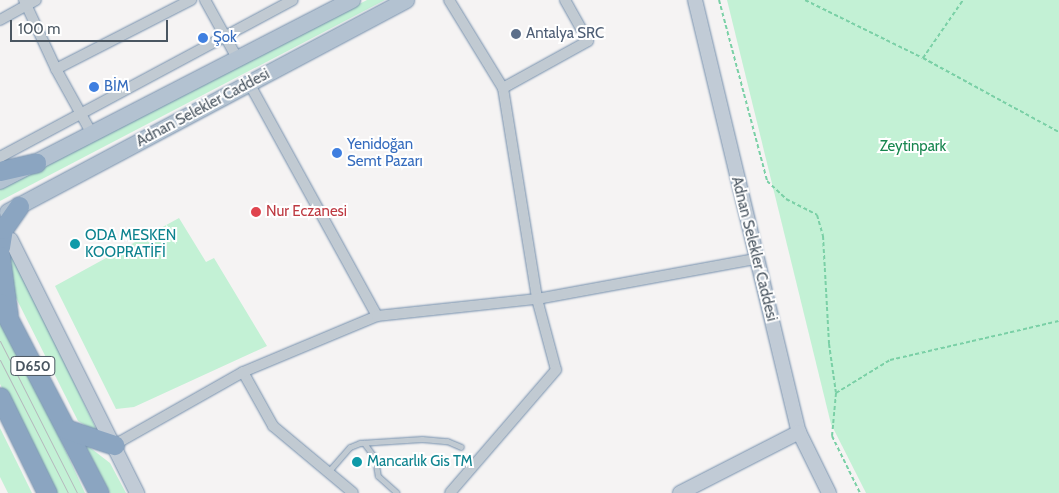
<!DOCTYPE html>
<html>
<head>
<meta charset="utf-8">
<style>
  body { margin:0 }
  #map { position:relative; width:1059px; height:493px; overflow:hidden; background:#f5f3f3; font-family:Cabin,sans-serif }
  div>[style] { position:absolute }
  .green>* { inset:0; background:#c3f1d5 }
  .path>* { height:2px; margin-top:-1px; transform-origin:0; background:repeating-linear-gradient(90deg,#7ad0a6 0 4px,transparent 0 6.5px) }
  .roads { filter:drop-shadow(0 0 1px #7690ad) drop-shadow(0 0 1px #7690ad) }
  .lane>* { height:5px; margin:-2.5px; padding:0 2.5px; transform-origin:2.5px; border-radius:2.5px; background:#c1cad2 }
  .street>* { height:10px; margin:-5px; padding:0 5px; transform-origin:5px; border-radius:5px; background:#c1cad2 }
  .secondary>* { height:14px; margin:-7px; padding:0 7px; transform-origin:7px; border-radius:7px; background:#c1cbd6 }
  .primary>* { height:16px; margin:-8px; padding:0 8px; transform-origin:8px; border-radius:8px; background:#b3c2d1 }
  .highway>* { height:19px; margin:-9.5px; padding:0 9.5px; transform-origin:9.5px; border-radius:9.5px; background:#8ba5c1 }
  .tram>* { height:1px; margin:-0.5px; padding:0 0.5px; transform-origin:0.5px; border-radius:0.5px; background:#b5b8bd }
  .dots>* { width:14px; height:14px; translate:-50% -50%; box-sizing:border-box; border:2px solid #fff; border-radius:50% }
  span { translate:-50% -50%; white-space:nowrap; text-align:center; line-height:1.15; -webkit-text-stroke:4px #fff; paint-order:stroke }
  .shield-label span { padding:1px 4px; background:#fff; border:1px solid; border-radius:4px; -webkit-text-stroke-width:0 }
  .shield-label { font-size:14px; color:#4a5661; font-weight:700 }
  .service-label { font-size:15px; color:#4e5e75 }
  .left { translate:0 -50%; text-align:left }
  .shop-label { font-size:15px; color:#366cbe }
  .street-label { font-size:15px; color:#4a5661 }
  .park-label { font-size:15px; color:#17864f }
  .health-label { font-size:15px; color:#be3a42 }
  .culture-label { font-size:15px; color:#0d838f }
  .scale { position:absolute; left:10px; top:20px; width:158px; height:22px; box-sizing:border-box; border:2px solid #4a5661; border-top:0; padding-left:6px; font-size:15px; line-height:18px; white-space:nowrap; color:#4a5661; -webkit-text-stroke:4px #fff; paint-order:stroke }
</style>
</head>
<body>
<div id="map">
  <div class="green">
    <div style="clip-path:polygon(367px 0,385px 0,0 201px,0 187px)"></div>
    <div style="clip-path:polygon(727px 0,1059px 0,1059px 493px,866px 493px,831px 424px)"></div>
    <div style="clip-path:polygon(179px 218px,206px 262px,214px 258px,267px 346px,134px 407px,116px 409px,55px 286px)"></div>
    <div style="clip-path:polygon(4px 247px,10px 248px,98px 433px,78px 421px,7px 280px)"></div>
    <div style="clip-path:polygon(0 318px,41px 397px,85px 493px,55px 493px,0 384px)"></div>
    <div style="clip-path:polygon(0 428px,32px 493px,8px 493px,0 477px)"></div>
    <div style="clip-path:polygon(84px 443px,110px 463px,126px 493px,110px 493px)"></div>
  </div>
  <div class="path">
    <div style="left:719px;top:0;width:187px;rotate:75.1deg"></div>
    <div style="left:767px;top:181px;width:26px;rotate:43deg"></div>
    <div style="left:786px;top:199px;width:35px;rotate:27deg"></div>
    <div style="left:817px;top:215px;width:22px;rotate:74deg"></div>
    <div style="left:823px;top:236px;width:108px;rotate:86.8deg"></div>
    <div style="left:829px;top:344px;width:49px;rotate:81.9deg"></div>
    <div style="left:836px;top:393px;width:43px;rotate:95.3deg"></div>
    <div style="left:832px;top:436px;width:64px;rotate:63.8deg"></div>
    <div style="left:805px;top:0;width:131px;rotate:26.2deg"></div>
    <div style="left:923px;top:58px;width:155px;rotate:28.6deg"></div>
    <div style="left:923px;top:58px;width:70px;rotate:-55.4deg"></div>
    <div style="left:836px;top:393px;width:63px;rotate:-31.4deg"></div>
    <div style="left:890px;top:360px;width:173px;rotate:-13deg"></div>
  </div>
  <div class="roads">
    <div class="lane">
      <div style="left:364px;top:443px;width:19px;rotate:54deg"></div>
      <div style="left:375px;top:458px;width:18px;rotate:81deg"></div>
      <div style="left:378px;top:476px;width:25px;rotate:42deg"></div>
      <div style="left:328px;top:472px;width:33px;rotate:-49deg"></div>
      <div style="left:350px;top:447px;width:11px;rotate:-22deg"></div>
      <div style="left:360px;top:443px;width:62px;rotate:-3.7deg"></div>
      <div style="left:422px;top:439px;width:25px;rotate:5deg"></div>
      <div style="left:447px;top:441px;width:15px;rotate:23deg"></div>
    </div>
    <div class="street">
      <div style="left:24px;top:0;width:76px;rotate:65.1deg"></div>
      <div style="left:56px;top:69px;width:74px;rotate:61deg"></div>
      <div style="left:205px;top:0;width:66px;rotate:61.1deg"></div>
      <div style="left:449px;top:0;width:103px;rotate:58.5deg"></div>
      <div style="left:503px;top:88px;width:214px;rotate:80.8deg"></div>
      <div style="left:537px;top:299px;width:73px;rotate:75deg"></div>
      <div style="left:556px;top:370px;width:162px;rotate:130.8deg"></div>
      <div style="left:0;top:20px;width:41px;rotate:-29.1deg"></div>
      <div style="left:56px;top:69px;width:152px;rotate:-27.1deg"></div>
      <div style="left:249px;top:83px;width:266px;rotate:61.2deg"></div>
      <div style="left:503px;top:88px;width:97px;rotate:-28.9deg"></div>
      <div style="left:588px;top:41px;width:47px;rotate:-119.3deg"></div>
      <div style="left:0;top:157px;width:332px;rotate:-28.2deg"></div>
      <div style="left:243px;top:372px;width:62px;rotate:60.9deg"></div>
      <div style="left:273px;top:426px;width:104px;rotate:39.9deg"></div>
      <div style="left:114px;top:445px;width:148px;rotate:-29.5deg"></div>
      <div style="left:243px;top:372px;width:145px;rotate:-22.7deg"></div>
      <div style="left:377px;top:316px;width:161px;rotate:-6.1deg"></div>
      <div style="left:537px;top:299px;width:223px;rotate:-10.4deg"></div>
    </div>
    <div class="secondary">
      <div style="left:695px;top:0;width:444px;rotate:76.5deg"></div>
      <div style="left:799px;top:432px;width:68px;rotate:63.8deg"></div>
      <div style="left:11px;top:240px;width:283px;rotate:63.5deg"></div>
      <div style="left:680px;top:493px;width:134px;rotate:-27.1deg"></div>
    </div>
    <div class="primary">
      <div style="left:0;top:181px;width:396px;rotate:-27.2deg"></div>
      <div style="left:8px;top:212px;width:451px;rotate:-28deg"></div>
    </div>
    <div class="highway">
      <div style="left:0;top:171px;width:37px;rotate:-13deg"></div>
      <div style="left:0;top:247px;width:18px;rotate:-81deg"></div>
      <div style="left:3px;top:229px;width:28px;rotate:-55deg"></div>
      <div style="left:0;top:256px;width:60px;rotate:82.3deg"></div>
      <div style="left:0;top:303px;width:214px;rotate:62.5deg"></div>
      <div style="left:0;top:397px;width:107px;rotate:63.9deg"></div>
      <div style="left:66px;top:429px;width:51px;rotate:18.4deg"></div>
    </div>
  </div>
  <div class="tram">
    <div style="left:0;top:341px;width:170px;rotate:63.1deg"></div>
    <div style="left:0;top:360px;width:149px;rotate:62.9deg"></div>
  </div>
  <div class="dots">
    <div style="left:516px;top:34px;background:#5c6f8a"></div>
    <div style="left:203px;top:38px;background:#3f7fe0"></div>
    <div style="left:94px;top:87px;background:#3f7fe0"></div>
    <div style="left:337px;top:153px;background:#3f7fe0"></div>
    <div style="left:256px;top:212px;background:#e0444e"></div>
    <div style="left:75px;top:244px;background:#0f9aa8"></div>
    <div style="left:357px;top:462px;background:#0f9aa8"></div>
  </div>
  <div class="shield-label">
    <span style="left:33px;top:366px">D650</span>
  </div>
  <div class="service-label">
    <span class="left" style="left:526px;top:34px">Antalya SRC</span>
  </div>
  <div class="shop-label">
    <span class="left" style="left:213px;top:38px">Şok</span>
    <span class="left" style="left:104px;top:87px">BİM</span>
    <span class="left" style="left:347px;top:153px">Yenidoğan<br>Semt Pazarı</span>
  </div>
  <div class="street-label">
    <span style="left:203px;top:108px;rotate:-28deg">Adnan Selekler Caddesi</span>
    <span style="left:754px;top:249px;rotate:76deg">Adnan Selekler Caddesi</span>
  </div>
  <div class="park-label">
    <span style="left:913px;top:147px">Zeytinpark</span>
  </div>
  <div class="health-label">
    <span class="left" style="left:266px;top:212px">Nur Eczanesi</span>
  </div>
  <div class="culture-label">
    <span class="left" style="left:85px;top:244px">ODA MESKEN<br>KOOPRATİFİ</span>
    <span class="left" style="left:367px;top:462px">Mancarlık Gis TM</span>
  </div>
  <div class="scale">100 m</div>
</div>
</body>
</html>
